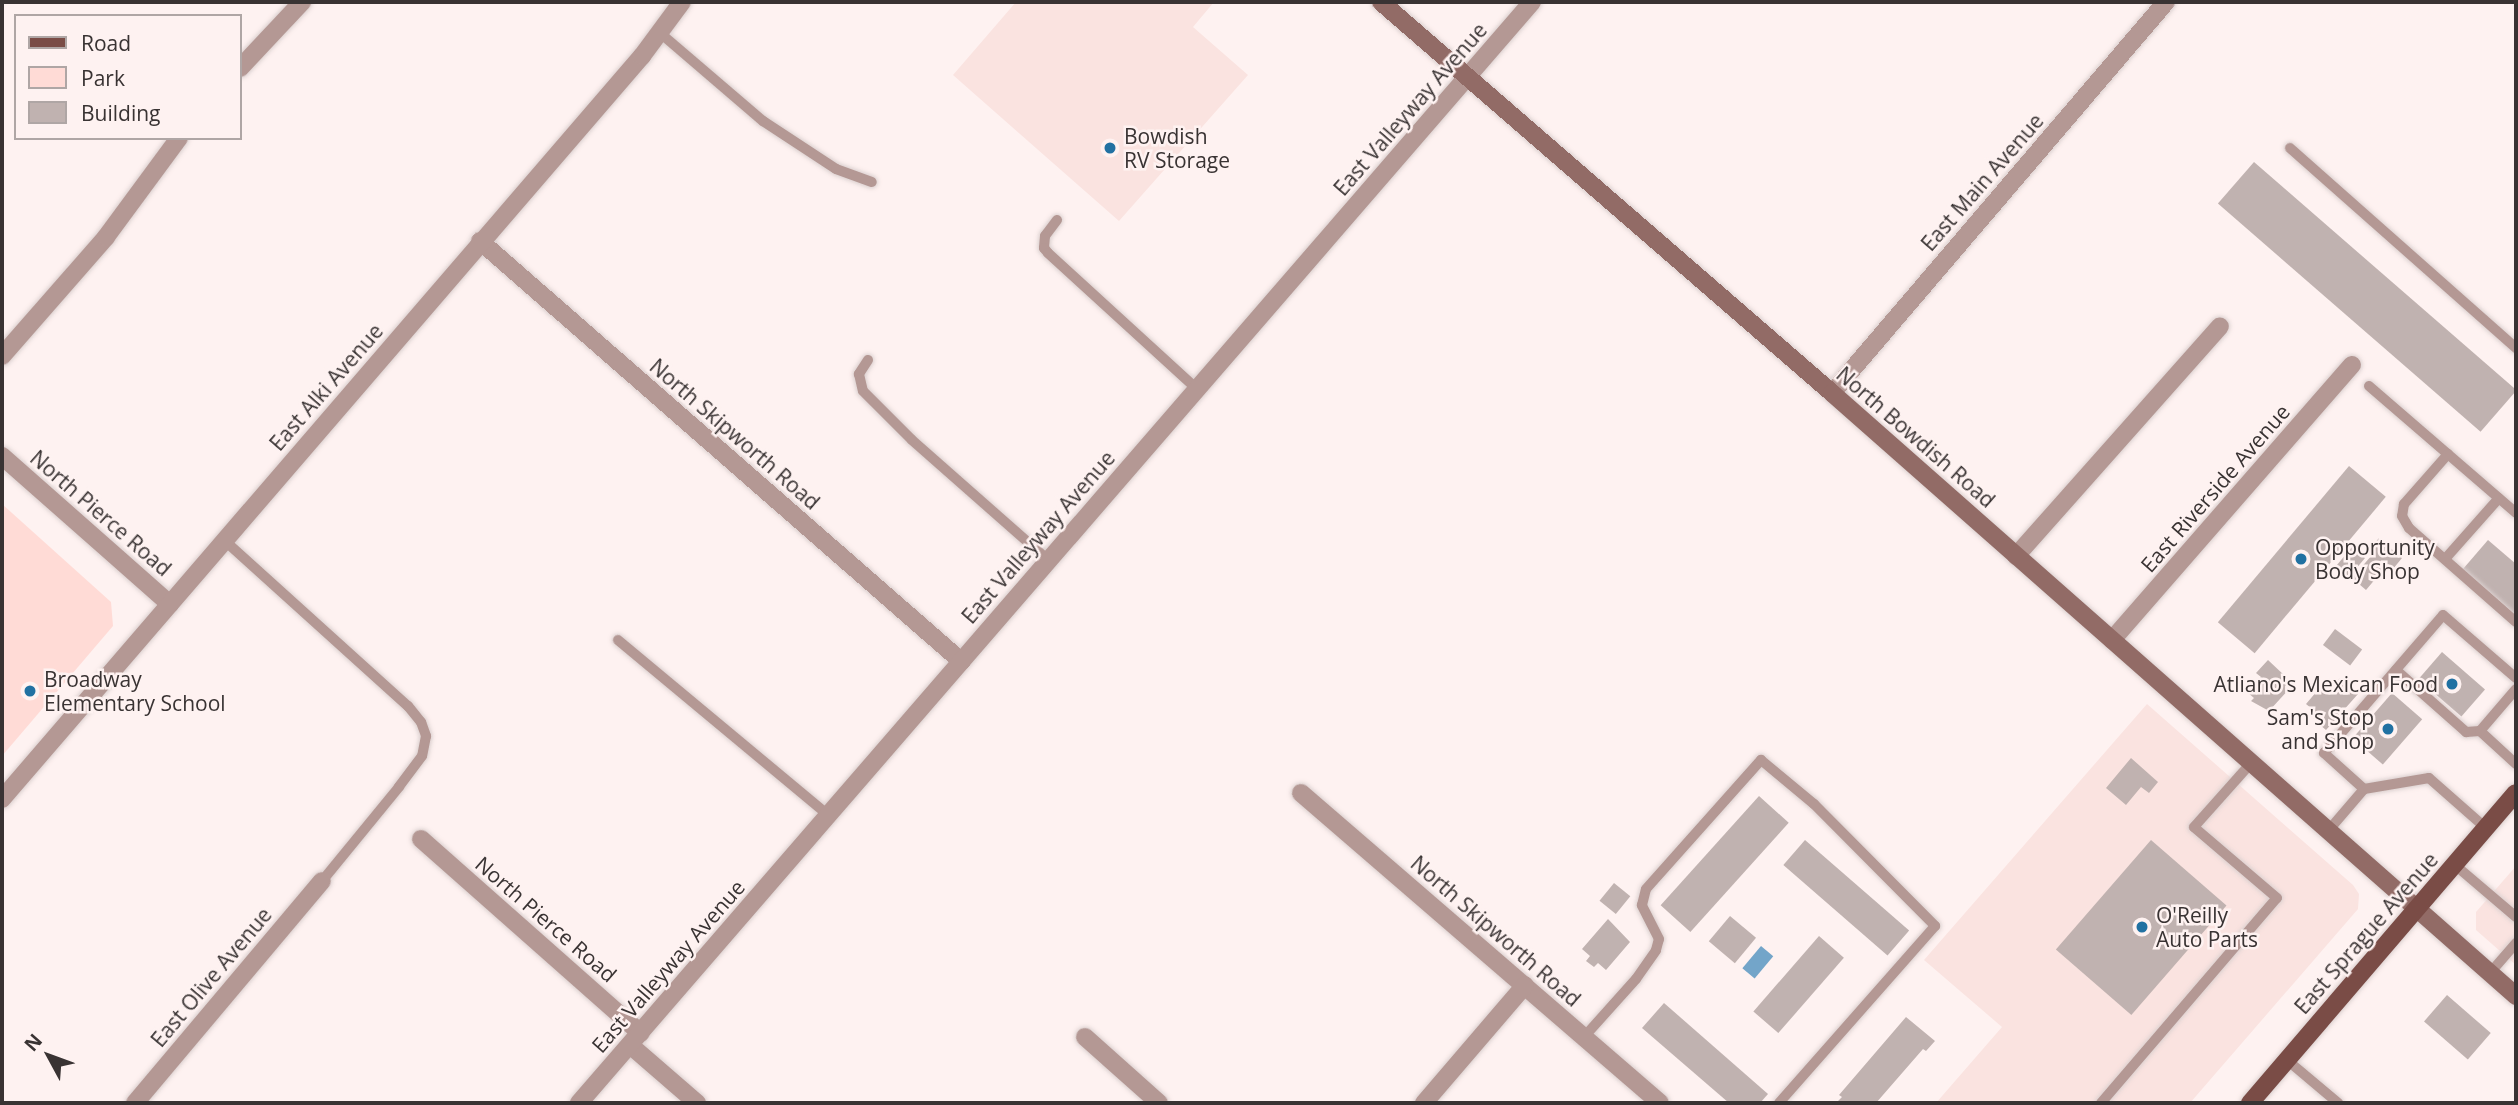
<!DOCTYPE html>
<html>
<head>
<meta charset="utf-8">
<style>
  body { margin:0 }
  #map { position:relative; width:2518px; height:1105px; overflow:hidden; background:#fef2f1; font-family:"Open Sans",sans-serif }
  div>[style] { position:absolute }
  .built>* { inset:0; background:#fae3e0 }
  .green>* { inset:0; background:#ffdbd6 }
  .water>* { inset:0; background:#73a5c9; transform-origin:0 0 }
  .building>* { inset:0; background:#c0b2b0; transform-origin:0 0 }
  .roads { filter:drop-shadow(0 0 2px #dbd0cf) drop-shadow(0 0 2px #dbd0cf) }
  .lane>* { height:10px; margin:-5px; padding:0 5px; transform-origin:5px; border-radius:5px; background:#b49894 }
  .street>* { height:18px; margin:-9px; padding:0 9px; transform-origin:9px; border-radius:9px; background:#b49894 }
  .secondary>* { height:18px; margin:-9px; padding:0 9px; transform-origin:9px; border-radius:9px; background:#926b66 }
  .primary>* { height:18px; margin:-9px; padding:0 9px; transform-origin:9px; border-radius:9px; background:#7a4c46 }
  .dots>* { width:19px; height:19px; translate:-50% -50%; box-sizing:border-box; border:4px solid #fef2f1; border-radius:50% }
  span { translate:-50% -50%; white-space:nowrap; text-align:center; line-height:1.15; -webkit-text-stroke:5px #fef2f1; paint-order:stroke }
  .street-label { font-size:21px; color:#393333 }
  .poi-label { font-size:21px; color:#393333 }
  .left { translate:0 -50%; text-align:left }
  .right { translate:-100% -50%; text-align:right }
  .frame { position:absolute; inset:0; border:4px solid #393333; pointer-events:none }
  .legend { position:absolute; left:14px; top:14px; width:228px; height:126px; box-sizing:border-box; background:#fef2f1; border:2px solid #afa6a5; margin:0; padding:9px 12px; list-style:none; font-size:21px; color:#393333 }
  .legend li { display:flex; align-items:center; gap:14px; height:35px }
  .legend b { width:35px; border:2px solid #afa6a5 }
  .north { position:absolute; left:14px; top:1021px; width:70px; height:70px; -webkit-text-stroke:5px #fef2f1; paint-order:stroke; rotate:311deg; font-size:19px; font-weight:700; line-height:28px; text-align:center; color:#393333 }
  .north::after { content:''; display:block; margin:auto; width:24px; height:32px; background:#393333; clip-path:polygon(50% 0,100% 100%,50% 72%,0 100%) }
</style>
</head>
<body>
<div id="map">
  <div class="built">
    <div style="clip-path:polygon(1016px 2px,1214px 2px,1193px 27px,1248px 75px,1119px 221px,953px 75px)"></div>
    <div style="clip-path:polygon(2147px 704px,2353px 885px,2359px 894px,2358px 909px,2190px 1103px,1936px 1103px,2002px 1027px,1924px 960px)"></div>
    <div style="clip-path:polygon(2516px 866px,2516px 965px,2476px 930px,2476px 912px)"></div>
  </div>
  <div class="green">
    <div style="clip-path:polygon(2px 504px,111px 602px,113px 626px,2px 756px)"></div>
  </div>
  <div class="water">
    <div style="left:1761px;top:946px;width:16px;height:29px;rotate:40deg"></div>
  </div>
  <div class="building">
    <div style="left:2254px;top:162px;width:348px;height:55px;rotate:41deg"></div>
    <div style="left:2349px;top:466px;width:48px;height:204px;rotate:40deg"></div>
    <div style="clip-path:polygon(2379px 538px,2402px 558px,2393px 569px,2388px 564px,2366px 590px,2352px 578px,2372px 555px,2368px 551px)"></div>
    <div style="clip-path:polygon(2488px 540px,2516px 564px,2516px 615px,2463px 569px)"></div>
    <div style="left:2352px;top:547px;width:17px;height:28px;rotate:40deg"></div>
    <div style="left:2335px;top:629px;width:34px;height:20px;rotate:37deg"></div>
    <div style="left:2442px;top:652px;width:57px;height:36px;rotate:41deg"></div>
    <div style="clip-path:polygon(2268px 660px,2285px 676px,2282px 680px,2290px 688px,2269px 711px,2251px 701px,2254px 698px,2247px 692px,2261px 677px,2256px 673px)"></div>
    <div style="clip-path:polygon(2340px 678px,2358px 694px,2326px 730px,2313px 719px,2317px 713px,2306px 704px,2323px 684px,2330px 690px)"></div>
    <div style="left:2392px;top:693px;width:40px;height:60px;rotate:41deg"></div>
    <div style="clip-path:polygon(2131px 758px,2158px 782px,2149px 793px,2141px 787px,2126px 805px,2106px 788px)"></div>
    <div style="left:1759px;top:796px;width:40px;height:147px;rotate:42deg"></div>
    <div style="left:1805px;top:840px;width:138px;height:33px;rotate:41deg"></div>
    <div style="left:2151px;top:840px;width:100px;height:145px;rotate:41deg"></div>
    <div style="left:1614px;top:883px;width:21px;height:23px;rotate:39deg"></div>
    <div style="left:1730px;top:916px;width:34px;height:33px;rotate:40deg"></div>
    <div style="clip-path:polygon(1608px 919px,1630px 942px,1606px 970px,1598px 963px,1594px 967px,1586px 961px,1590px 956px,1582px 949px)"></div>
    <div style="left:1819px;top:936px;width:33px;height:100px;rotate:41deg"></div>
    <div style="left:2447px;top:995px;width:58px;height:35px;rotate:41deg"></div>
    <div style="clip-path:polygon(1664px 1003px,1768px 1094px,1760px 1103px,1729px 1103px,1642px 1028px)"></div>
    <div style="clip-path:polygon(1906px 1017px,1935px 1041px,1926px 1051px,1923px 1049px,1876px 1103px,1836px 1103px,1842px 1097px,1839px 1095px)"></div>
  </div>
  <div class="roads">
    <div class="lane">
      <div style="left:659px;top:32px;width:137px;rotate:40.6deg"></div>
      <div style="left:763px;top:121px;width:87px;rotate:33.3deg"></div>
      <div style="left:836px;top:169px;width:38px;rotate:20deg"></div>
      <div style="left:2290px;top:148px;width:302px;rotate:41.5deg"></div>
      <div style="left:1057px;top:220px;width:20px;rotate:127deg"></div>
      <div style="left:1045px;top:236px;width:12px;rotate:95deg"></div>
      <div style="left:1044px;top:248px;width:6px;rotate:51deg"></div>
      <div style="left:1048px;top:253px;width:202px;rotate:42.4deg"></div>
      <div style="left:868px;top:360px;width:17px;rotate:123deg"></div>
      <div style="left:859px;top:374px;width:17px;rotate:77deg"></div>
      <div style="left:863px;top:391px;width:69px;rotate:45deg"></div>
      <div style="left:912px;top:440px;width:181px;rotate:41.4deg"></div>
      <div style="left:2369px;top:386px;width:194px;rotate:40.8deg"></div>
      <div style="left:2448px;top:454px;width:67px;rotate:131.3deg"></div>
      <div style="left:2404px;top:504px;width:12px;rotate:99deg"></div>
      <div style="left:2402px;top:516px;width:14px;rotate:60deg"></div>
      <div style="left:2409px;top:528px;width:142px;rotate:41.3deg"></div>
      <div style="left:224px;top:540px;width:248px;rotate:42.1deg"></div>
      <div style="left:408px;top:706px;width:21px;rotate:51deg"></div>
      <div style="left:421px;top:722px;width:15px;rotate:70deg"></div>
      <div style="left:426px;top:736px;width:20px;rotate:101deg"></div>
      <div style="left:422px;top:756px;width:39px;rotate:127deg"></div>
      <div style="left:399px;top:787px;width:122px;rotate:129.3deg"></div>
      <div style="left:2445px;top:559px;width:81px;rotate:-48.5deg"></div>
      <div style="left:618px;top:640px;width:273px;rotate:39.8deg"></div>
      <div style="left:2396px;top:670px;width:94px;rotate:41.5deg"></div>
      <div style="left:2466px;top:732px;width:14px;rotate:-4deg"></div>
      <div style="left:2480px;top:731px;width:49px;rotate:42.5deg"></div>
      <div style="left:2480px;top:731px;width:55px;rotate:-49.4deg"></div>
      <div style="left:2364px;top:789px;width:54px;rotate:-138deg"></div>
      <div style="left:2324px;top:753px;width:182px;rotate:-49.2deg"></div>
      <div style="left:2443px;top:615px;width:96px;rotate:40.8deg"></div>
      <div style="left:2328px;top:831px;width:55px;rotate:-49.4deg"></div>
      <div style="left:2364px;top:789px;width:66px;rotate:-9.6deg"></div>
      <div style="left:2429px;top:778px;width:76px;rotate:41.3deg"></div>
      <div style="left:2455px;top:865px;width:80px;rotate:40.4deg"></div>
      <div style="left:2490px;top:973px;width:40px;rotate:-49deg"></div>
      <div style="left:1584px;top:1037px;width:78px;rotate:-48.1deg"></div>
      <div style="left:1636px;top:979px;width:35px;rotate:-55deg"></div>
      <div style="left:1656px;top:950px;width:11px;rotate:-75deg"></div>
      <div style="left:1659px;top:939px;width:38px;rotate:-117deg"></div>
      <div style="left:1642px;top:905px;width:16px;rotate:-76deg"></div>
      <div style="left:1646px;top:889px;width:173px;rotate:-48.3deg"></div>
      <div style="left:1761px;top:760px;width:69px;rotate:39.7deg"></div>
      <div style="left:1814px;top:804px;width:172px;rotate:45.2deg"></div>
      <div style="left:1935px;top:926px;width:236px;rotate:131.4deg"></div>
      <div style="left:2287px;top:1060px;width:67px;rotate:40.1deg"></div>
      <div style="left:2101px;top:1103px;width:270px;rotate:-49.4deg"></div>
      <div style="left:2277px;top:898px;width:109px;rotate:-139.5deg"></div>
      <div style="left:2194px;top:827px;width:86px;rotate:-48.3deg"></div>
    </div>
    <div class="street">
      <div style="left:240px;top:68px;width:91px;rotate:-46.8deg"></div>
      <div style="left:480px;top:241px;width:639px;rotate:41.13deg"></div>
      <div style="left:2px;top:356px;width:158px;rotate:-48.8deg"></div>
      <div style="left:106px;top:237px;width:123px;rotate:-53.6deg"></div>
      <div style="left:1832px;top:393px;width:514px;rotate:-49.5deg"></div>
      <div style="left:2px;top:456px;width:224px;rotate:41.4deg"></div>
      <div style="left:2016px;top:556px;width:307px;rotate:-48.4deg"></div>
      <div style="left:2112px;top:640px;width:365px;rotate:-48.9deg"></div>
      <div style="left:1301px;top:793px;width:474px;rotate:40.8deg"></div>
      <div style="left:2px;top:799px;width:981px;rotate:-49.26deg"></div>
      <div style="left:642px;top:56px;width:67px;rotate:-53.5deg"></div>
      <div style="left:421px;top:839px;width:293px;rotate:41.5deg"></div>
      <div style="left:1085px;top:1037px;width:99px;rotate:41.7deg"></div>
      <div style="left:630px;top:1045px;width:89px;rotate:40.9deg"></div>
      <div style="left:135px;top:1103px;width:290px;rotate:-49.9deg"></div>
      <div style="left:579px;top:1103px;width:1456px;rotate:-49.12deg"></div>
      <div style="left:1424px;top:1103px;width:155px;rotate:-49.4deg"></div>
    </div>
    <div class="secondary">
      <div style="left:1381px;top:2px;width:597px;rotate:40.92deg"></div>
      <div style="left:1832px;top:393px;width:912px;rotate:41.4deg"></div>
    </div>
    <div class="primary">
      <div style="left:2250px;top:1103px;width:408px;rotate:-49.4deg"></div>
    </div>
  </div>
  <div class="dots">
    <div style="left:1110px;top:148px;background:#2171a2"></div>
    <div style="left:2301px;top:559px;background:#2171a2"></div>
    <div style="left:2452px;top:684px;background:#2171a2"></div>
    <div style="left:30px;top:691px;background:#2171a2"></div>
    <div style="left:2388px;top:729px;background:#2171a2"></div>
    <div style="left:2142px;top:927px;background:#2171a2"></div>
  </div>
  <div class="street-label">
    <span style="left:1410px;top:109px;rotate:-49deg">East Valleyway Avenue</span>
    <span style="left:1982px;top:182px;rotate:-49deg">East Main Avenue</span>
    <span style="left:326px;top:387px;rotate:-49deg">East Alki Avenue</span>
    <span style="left:735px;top:434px;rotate:41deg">North Skipworth Road</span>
    <span style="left:1916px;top:437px;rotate:41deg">North Bowdish Road</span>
    <span style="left:2215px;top:488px;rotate:-49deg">East Riverside Avenue</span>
    <span style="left:101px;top:513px;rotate:41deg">North Pierce Road</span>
    <span style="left:1038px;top:537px;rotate:-49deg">East Valleyway Avenue</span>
    <span style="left:546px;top:919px;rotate:41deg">North Pierce Road</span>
    <span style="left:1496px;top:931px;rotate:41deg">North Skipworth Road</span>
    <span style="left:2366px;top:933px;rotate:-49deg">East Sprague Avenue</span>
    <span style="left:668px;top:966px;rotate:-49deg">East Valleyway Avenue</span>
    <span style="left:211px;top:977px;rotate:-50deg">East Olive Avenue</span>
  </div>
  <div class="poi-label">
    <span class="left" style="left:1124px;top:148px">Bowdish<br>RV Storage</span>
    <span class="left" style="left:2315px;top:559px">Opportunity<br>Body Shop</span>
    <span class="left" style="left:44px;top:691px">Broadway<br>Elementary School</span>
    <span class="right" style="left:2438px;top:684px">Atliano's Mexican Food</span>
    <span class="right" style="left:2374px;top:729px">Sam's Stop<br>and Shop</span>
    <span class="left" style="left:2156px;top:927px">O'Reilly<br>Auto Parts</span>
  </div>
  <div class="frame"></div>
  <ul class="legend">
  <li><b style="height:9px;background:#7a4c46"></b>Road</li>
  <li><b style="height:19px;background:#ffdbd6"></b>Park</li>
  <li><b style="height:19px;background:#c0b2b0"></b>Building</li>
  </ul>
  <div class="north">N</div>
</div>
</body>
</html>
